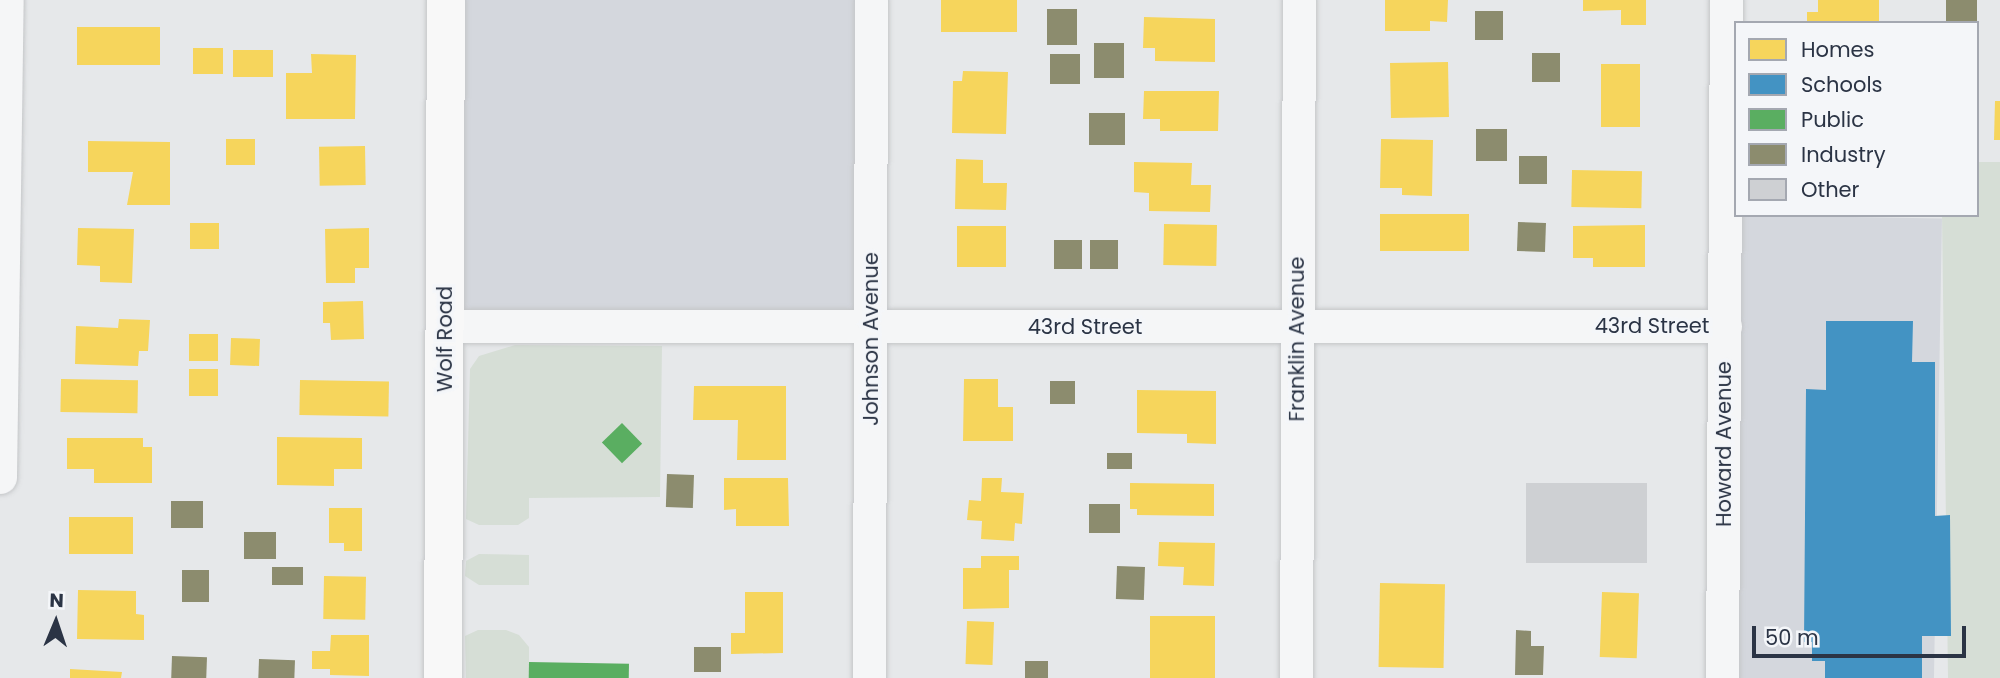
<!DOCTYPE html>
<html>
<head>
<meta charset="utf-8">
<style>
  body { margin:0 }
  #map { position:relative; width:2000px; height:678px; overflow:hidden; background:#e6e8ea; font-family:Poppins,sans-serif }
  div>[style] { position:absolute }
  .built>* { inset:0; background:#d4d7dd; transform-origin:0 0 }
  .green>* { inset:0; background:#d6ded6 }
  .homes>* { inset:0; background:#f6d55c; transform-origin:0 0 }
  .schools>* { inset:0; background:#4393c3 }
  .public>* { inset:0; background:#5aae61; transform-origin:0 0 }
  .industry>* { inset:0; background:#8c8c6e; transform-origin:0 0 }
  .building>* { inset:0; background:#ced0d3; transform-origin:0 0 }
  .roads { filter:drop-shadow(0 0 2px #c4c6c8) drop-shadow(0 0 2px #c4c6c8) }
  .minor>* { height:33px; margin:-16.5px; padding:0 16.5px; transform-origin:16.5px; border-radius:16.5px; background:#f5f6f7 }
  .secondary>* { height:38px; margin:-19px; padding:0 19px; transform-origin:19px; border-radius:19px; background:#f8f8f8 }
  span { translate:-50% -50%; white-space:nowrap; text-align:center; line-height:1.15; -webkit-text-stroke:7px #f4f6f9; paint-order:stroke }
  .street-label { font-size:21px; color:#2b3445 }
  .legend { position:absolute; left:1734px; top:21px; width:245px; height:196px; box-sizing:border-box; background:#f4f6f9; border:2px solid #a4a8b1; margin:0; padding:9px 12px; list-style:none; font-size:21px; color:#2b3445 }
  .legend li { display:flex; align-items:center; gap:14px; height:35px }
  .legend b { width:35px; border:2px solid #a4a8b1 }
  .north { position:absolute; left:21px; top:587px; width:70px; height:70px; -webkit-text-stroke:5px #f4f6f9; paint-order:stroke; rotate:2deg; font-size:19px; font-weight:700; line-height:28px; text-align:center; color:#2b3445 }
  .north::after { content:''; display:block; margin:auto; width:24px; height:32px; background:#2b3445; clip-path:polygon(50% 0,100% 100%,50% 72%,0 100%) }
  .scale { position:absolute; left:1752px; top:626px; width:214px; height:32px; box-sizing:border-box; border:4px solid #2b3445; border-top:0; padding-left:9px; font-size:21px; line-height:24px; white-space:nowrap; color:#2b3445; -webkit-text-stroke:5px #f4f6f9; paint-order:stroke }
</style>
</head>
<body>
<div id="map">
  <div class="built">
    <div style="left:455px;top:0;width:407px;height:316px"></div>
    <div style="left:1736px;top:215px;width:206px;height:463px;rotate:1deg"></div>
  </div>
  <div class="green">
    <div style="clip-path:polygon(1977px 162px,2000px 162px,2000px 678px,1948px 678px,1942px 215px,1977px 215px)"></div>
    <div style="clip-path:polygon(evenodd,515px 345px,662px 346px,660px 497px,529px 498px,529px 518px,518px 525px,479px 525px,466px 519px,470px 369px,479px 356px,515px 345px,622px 424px,642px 444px,622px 463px,602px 443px,622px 424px)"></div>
    <div style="clip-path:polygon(479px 554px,529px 555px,529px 585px,479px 585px,465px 576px,466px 561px)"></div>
    <div style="clip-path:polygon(478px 630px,506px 630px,519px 635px,529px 647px,529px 678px,466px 678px,465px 636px)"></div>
  </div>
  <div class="homes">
    <div style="left:941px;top:0;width:76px;height:32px"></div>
    <div style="clip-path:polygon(1385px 0,1448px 0,1447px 22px,1430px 21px,1430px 31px,1385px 31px)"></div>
    <div style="clip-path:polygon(1583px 0,1646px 0,1646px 25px,1621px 25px,1621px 10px,1583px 11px)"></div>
    <div style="clip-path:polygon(1818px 0,1879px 0,1879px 23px,1807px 23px,1807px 12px,1818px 12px)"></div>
    <div style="clip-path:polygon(1144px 17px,1215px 19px,1215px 62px,1155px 61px,1155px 48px,1143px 48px)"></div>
    <div style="left:160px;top:27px;width:38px;height:83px;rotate:90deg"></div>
    <div style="left:193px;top:48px;width:30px;height:26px"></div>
    <div style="left:233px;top:50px;width:40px;height:27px"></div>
    <div style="clip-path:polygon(311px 54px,356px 55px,355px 119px,286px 119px,286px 73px,312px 73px)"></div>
    <div style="left:1448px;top:62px;width:55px;height:58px;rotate:89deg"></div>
    <div style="left:1640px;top:64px;width:63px;height:39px;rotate:90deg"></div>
    <div style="clip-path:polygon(963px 71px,1008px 72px,1006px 134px,952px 133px,953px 81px,962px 81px)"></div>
    <div style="clip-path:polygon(1144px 91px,1219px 91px,1218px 131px,1160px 131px,1160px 119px,1143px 119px)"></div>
    <div style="clip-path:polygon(1995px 101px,2000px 101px,2000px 140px,1994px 140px)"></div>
    <div style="left:226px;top:139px;width:29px;height:26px"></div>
    <div style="clip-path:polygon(1381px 139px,1433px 140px,1432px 196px,1402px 195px,1402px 188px,1380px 188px)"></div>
    <div style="clip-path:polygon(88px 141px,170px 142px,170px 205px,127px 205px,133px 172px,88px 172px)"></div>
    <div style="left:365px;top:146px;width:39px;height:46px;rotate:89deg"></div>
    <div style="clip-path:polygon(956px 159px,983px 160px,983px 183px,1007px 183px,1006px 210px,955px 209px)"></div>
    <div style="clip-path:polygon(1134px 162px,1192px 163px,1191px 185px,1211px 185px,1210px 212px,1149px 211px,1149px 193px,1134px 192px)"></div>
    <div style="left:1572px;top:170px;width:70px;height:37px;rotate:1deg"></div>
    <div style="left:1380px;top:214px;width:89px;height:37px"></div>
    <div style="left:190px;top:223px;width:29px;height:26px"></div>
    <div style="left:1164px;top:224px;width:53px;height:41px;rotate:1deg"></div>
    <div style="clip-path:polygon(1645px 225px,1645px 267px,1593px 267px,1593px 258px,1573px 258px,1573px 226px)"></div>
    <div style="left:957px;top:226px;width:49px;height:41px"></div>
    <div style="clip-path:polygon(78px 228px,134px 229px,132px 283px,100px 282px,100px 266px,77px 265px)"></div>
    <div style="clip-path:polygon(369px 228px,369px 268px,355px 268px,355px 283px,326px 283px,325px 229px)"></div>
    <div style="clip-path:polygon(363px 301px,364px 339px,331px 340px,330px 323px,323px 323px,323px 302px)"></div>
    <div style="clip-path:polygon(119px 319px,150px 320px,148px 351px,139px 351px,138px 366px,75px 364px,76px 326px,118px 328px)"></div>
    <div style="left:189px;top:334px;width:29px;height:27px"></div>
    <div style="left:231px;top:338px;width:29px;height:27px;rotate:2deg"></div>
    <div style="left:189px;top:369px;width:29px;height:27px"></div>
    <div style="left:61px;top:379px;width:77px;height:33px;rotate:1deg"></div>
    <div style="clip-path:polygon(964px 379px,998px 379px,998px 407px,1013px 407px,1013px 441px,963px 441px)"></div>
    <div style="left:300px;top:380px;width:89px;height:35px;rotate:1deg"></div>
    <div style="clip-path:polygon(694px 386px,786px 386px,786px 460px,737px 460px,738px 420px,693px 420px)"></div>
    <div style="clip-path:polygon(1137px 390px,1216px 391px,1216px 444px,1187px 443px,1187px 434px,1137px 433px)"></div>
    <div style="clip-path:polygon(277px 437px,362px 438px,362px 469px,334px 469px,334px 486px,277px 485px)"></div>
    <div style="clip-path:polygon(67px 438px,143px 438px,143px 447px,152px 447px,152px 483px,94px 483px,94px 469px,67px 469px)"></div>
    <div style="clip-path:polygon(724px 478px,788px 478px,789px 526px,736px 526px,736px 509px,724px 510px)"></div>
    <div style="clip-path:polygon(982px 478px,1002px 478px,1001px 492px,1024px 493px,1022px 524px,1015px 523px,1014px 541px,981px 539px,982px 521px,967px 520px,969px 500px,981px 501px)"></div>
    <div style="clip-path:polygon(1130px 483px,1214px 484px,1214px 516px,1137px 515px,1137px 509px,1130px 509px)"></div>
    <div style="clip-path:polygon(329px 508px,362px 508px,362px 551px,344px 551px,344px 543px,329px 543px)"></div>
    <div style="left:69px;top:517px;width:64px;height:37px"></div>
    <div style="clip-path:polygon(1159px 542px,1215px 543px,1214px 586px,1183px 585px,1184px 567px,1158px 566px)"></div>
    <div style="clip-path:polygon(981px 556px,1019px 556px,1019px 570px,1009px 570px,1009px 608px,963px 609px,963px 568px,981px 568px)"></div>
    <div style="left:324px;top:576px;width:42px;height:43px;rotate:1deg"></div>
    <div style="left:1380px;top:583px;width:65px;height:84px;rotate:1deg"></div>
    <div style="clip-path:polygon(78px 590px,136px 591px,136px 614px,144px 615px,144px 640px,77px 639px)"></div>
    <div style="clip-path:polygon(745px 592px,783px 592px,783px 653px,731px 654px,731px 633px,745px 633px)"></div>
    <div style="left:1602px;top:592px;width:37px;height:65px;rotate:2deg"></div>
    <div style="left:1150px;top:616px;width:65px;height:62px"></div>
    <div style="left:967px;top:621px;width:27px;height:43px;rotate:2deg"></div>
    <div style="clip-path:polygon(331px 635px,369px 635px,369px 676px,330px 675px,330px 669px,312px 669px,312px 651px,330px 651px)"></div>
    <div style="clip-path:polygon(70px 669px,122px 672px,121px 678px,70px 678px)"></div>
  </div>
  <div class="schools">
    <div style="clip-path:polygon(1826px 321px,1913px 321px,1912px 362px,1935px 362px,1935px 516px,1950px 515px,1951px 636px,1922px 636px,1922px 678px,1825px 678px,1825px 661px,1812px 661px,1812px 642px,1804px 642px,1806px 389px,1826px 390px)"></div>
  </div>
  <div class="public">
    <div style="left:622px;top:423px;width:29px;height:28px;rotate:46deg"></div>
    <div style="left:529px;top:662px;width:100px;height:16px;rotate:1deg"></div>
  </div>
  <div class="industry">
    <div style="left:1946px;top:0;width:31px;height:23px"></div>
    <div style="left:1077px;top:9px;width:36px;height:30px;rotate:90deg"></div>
    <div style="left:1475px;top:11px;width:28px;height:29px"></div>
    <div style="left:1124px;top:43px;width:35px;height:30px;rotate:90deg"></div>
    <div style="left:1532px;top:53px;width:28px;height:29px"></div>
    <div style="left:1050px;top:54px;width:30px;height:30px"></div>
    <div style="left:1089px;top:113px;width:36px;height:32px"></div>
    <div style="left:1476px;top:129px;width:31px;height:32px"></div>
    <div style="left:1519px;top:156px;width:28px;height:28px"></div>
    <div style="left:1518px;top:222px;width:28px;height:29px;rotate:2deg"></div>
    <div style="left:1054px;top:240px;width:28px;height:29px"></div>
    <div style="left:1090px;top:240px;width:28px;height:29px"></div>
    <div style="left:1050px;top:381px;width:25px;height:23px"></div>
    <div style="left:1107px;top:453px;width:25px;height:16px"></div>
    <div style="left:667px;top:474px;width:27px;height:33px;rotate:2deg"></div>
    <div style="left:171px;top:501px;width:32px;height:27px"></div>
    <div style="left:1089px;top:504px;width:31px;height:29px"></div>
    <div style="left:244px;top:532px;width:32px;height:27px"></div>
    <div style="left:1117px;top:566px;width:28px;height:33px;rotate:2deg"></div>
    <div style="left:303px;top:567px;width:18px;height:31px;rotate:90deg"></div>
    <div style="left:182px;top:570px;width:27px;height:32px"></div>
    <div style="clip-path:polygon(1516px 630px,1531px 631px,1531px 646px,1544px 646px,1543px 675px,1515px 675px)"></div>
    <div style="left:694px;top:647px;width:27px;height:25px"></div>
    <div style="left:172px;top:656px;width:35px;height:22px;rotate:2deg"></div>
    <div style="left:259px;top:659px;width:36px;height:19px;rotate:2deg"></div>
    <div style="left:1025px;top:661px;width:23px;height:17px"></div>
  </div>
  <div class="building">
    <div style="left:1526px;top:483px;width:121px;height:80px"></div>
  </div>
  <div class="roads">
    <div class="minor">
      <div style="left:445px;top:326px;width:1280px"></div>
      <div style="left:0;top:477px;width:477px;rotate:-89.2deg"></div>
      <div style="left:869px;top:678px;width:678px;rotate:-89.83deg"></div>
      <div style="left:1296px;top:678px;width:678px;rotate:-89.75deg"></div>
      <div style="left:1722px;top:678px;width:678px;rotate:-89.66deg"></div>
    </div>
    <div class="secondary">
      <div style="left:443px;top:678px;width:678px;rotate:-89.75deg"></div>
    </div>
  </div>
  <div class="street-label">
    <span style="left:1652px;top:326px">43rd Street</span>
    <span style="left:1085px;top:327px">43rd Street</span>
    <span style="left:445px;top:339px;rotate:-90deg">Wolf Road</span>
    <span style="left:871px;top:339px;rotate:-90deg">Johnson Avenue</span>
    <span style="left:1297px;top:339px;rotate:-90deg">Franklin Avenue</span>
    <span style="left:1724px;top:444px;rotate:-90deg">Howard Avenue</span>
  </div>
  <ul class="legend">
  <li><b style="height:19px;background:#f6d55c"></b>Homes</li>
  <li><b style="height:19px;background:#4393c3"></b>Schools</li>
  <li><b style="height:19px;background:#5aae61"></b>Public</li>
  <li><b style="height:19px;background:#8c8c6e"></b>Industry</li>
  <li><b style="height:19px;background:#ced0d3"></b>Other</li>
  </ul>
  <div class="north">N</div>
  <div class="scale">50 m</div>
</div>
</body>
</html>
